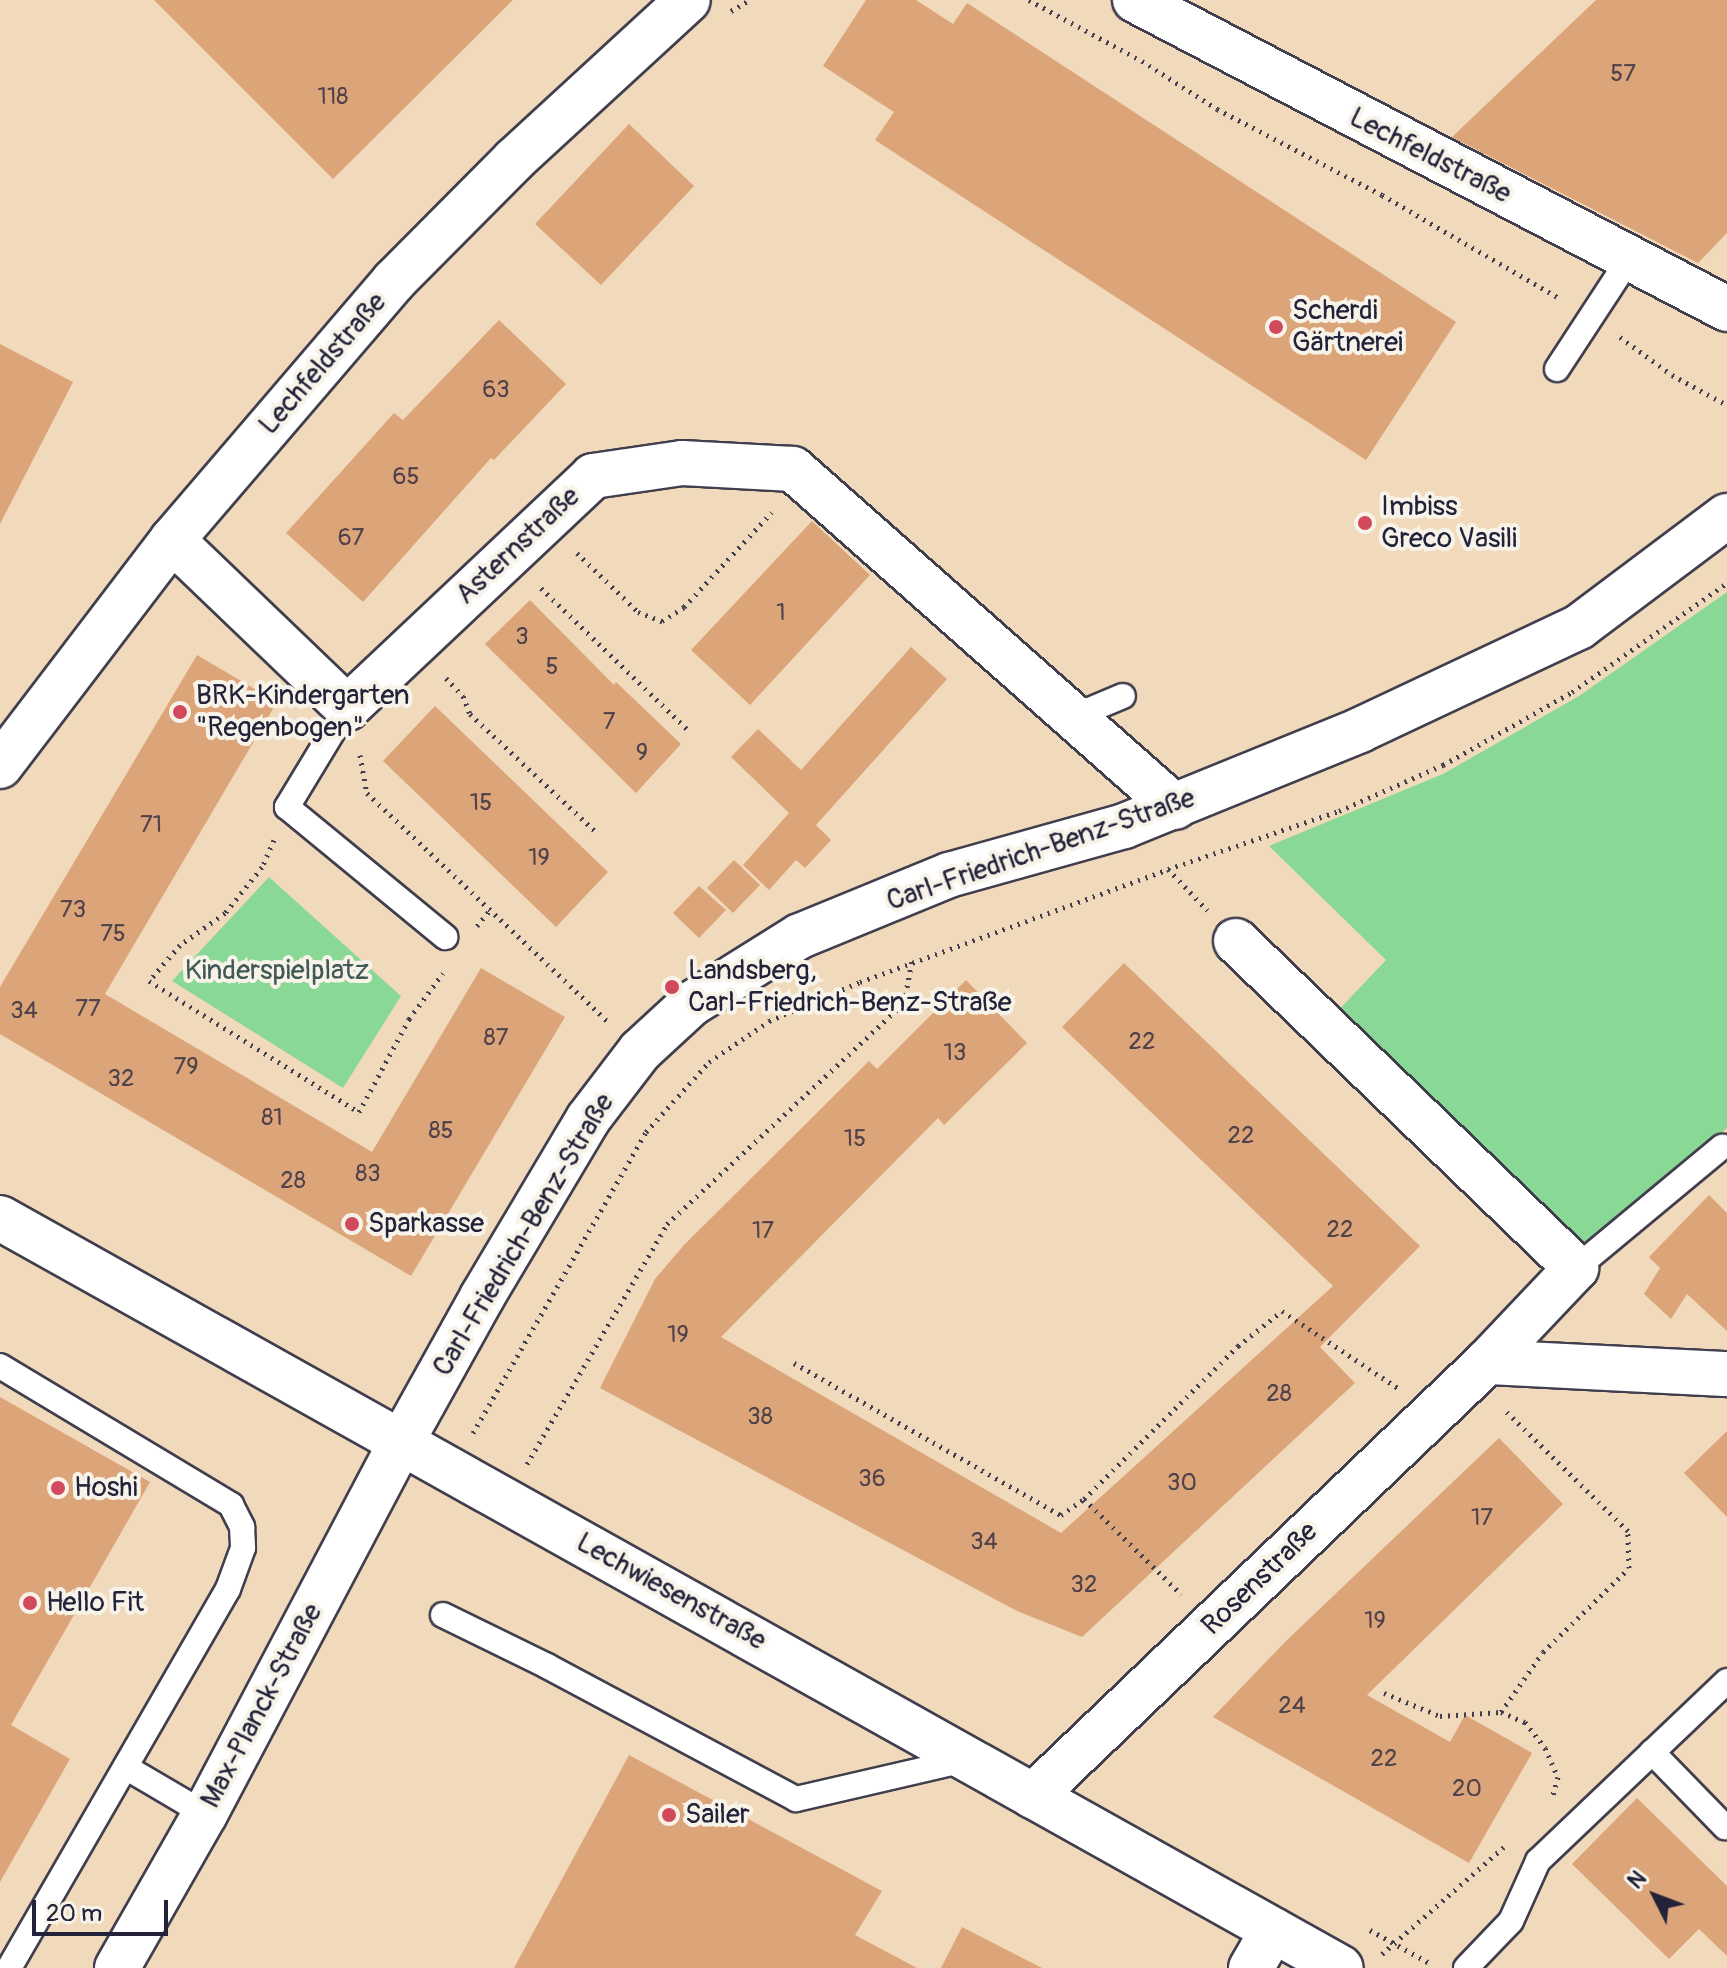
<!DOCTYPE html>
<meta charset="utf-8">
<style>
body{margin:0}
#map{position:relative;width:1727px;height:1968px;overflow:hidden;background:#f1dabb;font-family:Pangolin,sans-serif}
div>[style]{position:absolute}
.green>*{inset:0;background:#8ad896}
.building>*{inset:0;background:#dca479}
.path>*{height:5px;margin-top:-2.5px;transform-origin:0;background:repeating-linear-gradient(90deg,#413e4e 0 2px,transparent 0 8px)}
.roads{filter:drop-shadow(2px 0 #413e4e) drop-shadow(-2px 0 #413e4e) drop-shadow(0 2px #413e4e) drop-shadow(0 -2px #413e4e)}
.lane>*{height:24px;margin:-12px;padding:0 12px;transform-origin:12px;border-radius:12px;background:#fff}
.street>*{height:44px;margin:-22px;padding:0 22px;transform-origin:22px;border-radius:22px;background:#fff}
.secondary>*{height:44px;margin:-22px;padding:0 22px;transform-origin:22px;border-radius:22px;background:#fff}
.dots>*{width:22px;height:22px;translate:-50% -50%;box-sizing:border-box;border:4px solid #f7f3e8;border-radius:50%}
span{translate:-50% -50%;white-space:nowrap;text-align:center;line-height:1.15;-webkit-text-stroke:8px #f7f3e8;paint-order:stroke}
.number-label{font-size:24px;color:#50424a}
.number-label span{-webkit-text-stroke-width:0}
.street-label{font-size:28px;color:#22223b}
.poi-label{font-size:28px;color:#22223b}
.left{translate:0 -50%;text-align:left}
.park-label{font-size:28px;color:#415956}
.north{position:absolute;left:1615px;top:1856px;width:80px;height:80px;-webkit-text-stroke:6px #f7f3e8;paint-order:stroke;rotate:312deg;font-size:22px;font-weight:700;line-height:32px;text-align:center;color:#22223b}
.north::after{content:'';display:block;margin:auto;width:28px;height:36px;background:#22223b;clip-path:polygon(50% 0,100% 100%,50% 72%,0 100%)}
.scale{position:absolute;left:32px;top:1900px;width:136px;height:36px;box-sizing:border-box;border:4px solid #22223b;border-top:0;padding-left:10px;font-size:24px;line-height:28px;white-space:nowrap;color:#22223b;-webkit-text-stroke:6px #f7f3e8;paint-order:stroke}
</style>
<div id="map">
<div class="green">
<i style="clip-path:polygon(1727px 592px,1727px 1128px,1579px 1251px,1332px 1017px,1386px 960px,1269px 846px,1443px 774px,1579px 696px)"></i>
<i style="clip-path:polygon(269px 877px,401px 996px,343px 1088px,172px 981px)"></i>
</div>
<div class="building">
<i style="clip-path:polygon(154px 0,513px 0,333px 179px)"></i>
<i style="clip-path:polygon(866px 0,916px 0,953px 24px,967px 3px,1456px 322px,1366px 460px,875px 140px,894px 112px,823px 66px)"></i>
<i style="clip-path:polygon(1596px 0,1727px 0,1727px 233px,1698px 263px,1452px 137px)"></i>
<i style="clip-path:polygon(629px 124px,694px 186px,601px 285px,535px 224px)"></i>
<i style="clip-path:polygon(499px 320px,566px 384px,494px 460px,491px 458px,363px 602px,286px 533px,394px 413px,403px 420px)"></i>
<i style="clip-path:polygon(0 344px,73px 382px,0 524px)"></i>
<i style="clip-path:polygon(812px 521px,870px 575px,750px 705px,691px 650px)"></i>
<i style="clip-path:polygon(530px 600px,614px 685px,616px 682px,681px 744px,636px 793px,485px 644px)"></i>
<i style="clip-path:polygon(911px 647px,947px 679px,816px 825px,831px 840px,805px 868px,796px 860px,769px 890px,743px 865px,789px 813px,731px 757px,758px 729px,801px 770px)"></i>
<i style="clip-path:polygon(197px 655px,277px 702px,105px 994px,372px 1152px,481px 968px,565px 1017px,411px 1276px,0 1034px,0 987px)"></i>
<i style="clip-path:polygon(435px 706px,608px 872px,556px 927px,383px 761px)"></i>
<i style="clip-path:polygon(734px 860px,760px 885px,733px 913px,707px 888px)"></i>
<i style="clip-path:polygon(699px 886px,726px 910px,699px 938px,673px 913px)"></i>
<i style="clip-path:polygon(1124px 963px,1420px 1246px,1320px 1347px,1355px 1383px,1082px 1637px,1017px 1611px,600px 1388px,655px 1279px,684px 1245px,869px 1061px,877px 1069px,966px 980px,1027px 1043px,944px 1125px,938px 1118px,721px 1337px,1061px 1533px,1333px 1286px,1062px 1027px)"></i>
<i style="clip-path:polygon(1709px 1195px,1727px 1213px,1727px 1331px,1687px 1294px,1671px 1319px,1644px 1294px,1660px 1268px,1649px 1257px)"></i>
<i style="clip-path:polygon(0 1397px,150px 1482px,11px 1725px,70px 1759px,0 1882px)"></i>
<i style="clip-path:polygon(1727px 1431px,1727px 1517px,1684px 1473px)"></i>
<i style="clip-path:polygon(1499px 1438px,1563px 1504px,1367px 1695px,1450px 1742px,1465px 1715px,1532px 1753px,1469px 1863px,1213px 1717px,1285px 1642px)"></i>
<i style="clip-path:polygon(629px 1755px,882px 1891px,855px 1935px,917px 1968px,514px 1968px)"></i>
<i style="clip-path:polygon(1637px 1798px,1727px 1886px,1727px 1956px,1699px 1929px,1669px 1959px,1572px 1864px)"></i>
<i style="clip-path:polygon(962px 1927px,1042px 1968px,941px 1968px)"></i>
</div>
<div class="path">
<i style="left:1029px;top:0;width:128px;rotate:28.4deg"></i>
<i style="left:1142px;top:61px;width:89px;rotate:32.6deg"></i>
<i style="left:1217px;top:109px;width:186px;rotate:27.5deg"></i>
<i style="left:1382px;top:195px;width:207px;rotate:30.2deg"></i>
<i style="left:731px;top:11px;width:21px;rotate:-31deg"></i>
<i style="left:1620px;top:337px;width:64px;rotate:36.2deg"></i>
<i style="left:1672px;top:375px;width:63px;rotate:28.6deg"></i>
<i style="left:577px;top:553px;width:85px;rotate:44deg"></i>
<i style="left:638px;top:612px;width:26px;rotate:21deg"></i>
<i style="left:662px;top:621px;width:26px;rotate:-32deg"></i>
<i style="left:684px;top:607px;width:129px;rotate:-47.2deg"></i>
<i style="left:541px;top:588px;width:203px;rotate:44deg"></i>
<i style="left:446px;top:678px;width:25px;rotate:47deg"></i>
<i style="left:463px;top:696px;width:19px;rotate:69deg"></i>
<i style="left:470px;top:714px;width:171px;rotate:43.1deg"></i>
<i style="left:360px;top:755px;width:39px;rotate:80deg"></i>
<i style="left:367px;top:793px;width:331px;rotate:43.5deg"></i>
<i style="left:274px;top:840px;width:30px;rotate:114deg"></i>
<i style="left:262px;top:867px;width:59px;rotate:128.8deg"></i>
<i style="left:225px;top:913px;width:55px;rotate:144.6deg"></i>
<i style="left:180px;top:945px;width:48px;rotate:130.7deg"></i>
<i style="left:149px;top:981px;width:248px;rotate:32deg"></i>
<i style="left:359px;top:1112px;width:106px;rotate:-61.7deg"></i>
<i style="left:409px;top:1019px;width:57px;rotate:-53.5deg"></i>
<i style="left:1168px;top:869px;width:181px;rotate:-18.7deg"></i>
<i style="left:1339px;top:811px;width:114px;rotate:-23.9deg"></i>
<i style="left:1443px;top:765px;width:148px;rotate:-29.5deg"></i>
<i style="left:1572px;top:692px;width:189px;rotate:-35.1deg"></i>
<i style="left:477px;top:926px;width:19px;rotate:-51deg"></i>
<i style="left:794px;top:1363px;width:307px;rotate:29.7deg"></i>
<i style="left:1061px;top:1515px;width:28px;rotate:-35deg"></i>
<i style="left:1084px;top:1499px;width:217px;rotate:-44.8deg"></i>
<i style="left:1238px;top:1346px;width:56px;rotate:-38.5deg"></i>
<i style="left:1282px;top:1311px;width:139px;rotate:33.6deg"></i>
<i style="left:473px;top:1433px;width:347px;rotate:-60.1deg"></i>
<i style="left:646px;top:1132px;width:94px;rotate:-48deg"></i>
<i style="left:709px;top:1062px;width:73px;rotate:-34.3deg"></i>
<i style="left:769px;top:1021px;width:99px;rotate:-23.2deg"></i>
<i style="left:860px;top:982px;width:328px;rotate:-20.1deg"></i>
<i style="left:1168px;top:869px;width:57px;rotate:46.4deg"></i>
<i style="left:527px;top:1464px;width:278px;rotate:-59.7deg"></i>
<i style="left:667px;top:1224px;width:324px;rotate:-43deg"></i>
<i style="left:904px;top:1003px;width:43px;rotate:-79.2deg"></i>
<i style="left:1084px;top:1499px;width:136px;rotate:44.4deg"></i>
<i style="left:1384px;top:1693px;width:61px;rotate:22.3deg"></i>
<i style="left:1440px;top:1716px;width:61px;rotate:-3.8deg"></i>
<i style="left:1501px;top:1712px;width:26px;rotate:23deg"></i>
<i style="left:1525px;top:1722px;width:33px;rotate:52deg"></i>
<i style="left:1545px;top:1748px;width:32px;rotate:66deg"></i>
<i style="left:1558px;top:1777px;width:22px;rotate:106deg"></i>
<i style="left:1501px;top:1712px;width:73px;rotate:-55deg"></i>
<i style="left:1543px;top:1652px;width:120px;rotate:-44.3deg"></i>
<i style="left:1629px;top:1568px;width:37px;rotate:-92deg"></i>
<i style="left:1628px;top:1531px;width:173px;rotate:-135.5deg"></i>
<i style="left:1370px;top:1930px;width:70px;rotate:29.1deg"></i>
<i style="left:1382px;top:1954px;width:162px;rotate:-41.3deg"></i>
</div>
<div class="roads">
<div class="lane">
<i style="left:1557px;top:369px;width:131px;rotate:-56.8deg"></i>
<i style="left:347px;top:708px;width:116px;rotate:121.2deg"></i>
<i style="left:287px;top:807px;width:205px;rotate:39.4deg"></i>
<i style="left:1073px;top:717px;width:54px;rotate:-22.8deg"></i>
<i style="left:1576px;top:1268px;width:190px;rotate:-39.7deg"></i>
<i style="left:0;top:1366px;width:270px;rotate:31deg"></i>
<i style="left:231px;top:1505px;width:25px;rotate:63deg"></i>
<i style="left:242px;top:1527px;width:21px;rotate:87deg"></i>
<i style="left:243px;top:1548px;width:44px;rotate:110.1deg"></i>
<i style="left:228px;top:1589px;width:438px;rotate:120deg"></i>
<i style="left:443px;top:1615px;width:116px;rotate:26.1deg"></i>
<i style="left:547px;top:1666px;width:282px;rotate:28.1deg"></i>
<i style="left:796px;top:1799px;width:173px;rotate:-13deg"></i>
<i style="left:1652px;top:1752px;width:105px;rotate:45.8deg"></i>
<i style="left:127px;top:1768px;width:91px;rotate:30.5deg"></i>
<i style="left:1466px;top:1968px;width:65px;rotate:-46.2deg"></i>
<i style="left:1511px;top:1921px;width:66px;rotate:-65.8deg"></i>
<i style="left:1538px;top:1861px;width:261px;rotate:-43.6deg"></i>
</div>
<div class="street">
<i style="left:1135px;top:0;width:668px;rotate:27.56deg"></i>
<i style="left:172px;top:540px;width:243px;rotate:43.8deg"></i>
<i style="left:347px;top:708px;width:338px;rotate:-43.3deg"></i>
<i style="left:593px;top:476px;width:90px;rotate:-8.3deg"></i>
<i style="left:682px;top:463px;width:111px;rotate:3.1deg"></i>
<i style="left:793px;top:469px;width:510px;rotate:41.5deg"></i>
<i style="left:0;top:766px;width:284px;rotate:-52.7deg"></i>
<i style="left:172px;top:540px;width:341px;rotate:-49.4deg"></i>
<i style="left:394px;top:281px;width:170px;rotate:-45.2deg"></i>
<i style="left:514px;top:160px;width:236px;rotate:-42.6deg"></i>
<i style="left:1236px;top:941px;width:472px;rotate:43.9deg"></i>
<i style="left:1576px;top:1268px;width:129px;rotate:133.4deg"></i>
<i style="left:1033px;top:1796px;width:628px;rotate:-43.71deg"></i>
<i style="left:1487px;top:1362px;width:240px;rotate:2.9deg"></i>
<i style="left:117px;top:1968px;width:177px;rotate:-60.3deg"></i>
<i style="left:205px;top:1814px;width:422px;rotate:-62.2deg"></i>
<i style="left:402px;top:1441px;width:165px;rotate:-60.9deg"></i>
<i style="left:482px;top:1297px;width:207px;rotate:-59.2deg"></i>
<i style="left:588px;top:1119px;width:86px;rotate:-52.6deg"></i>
<i style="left:640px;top:1051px;width:69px;rotate:-42.7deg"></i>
<i style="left:691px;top:1004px;width:128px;rotate:-32deg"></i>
<i style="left:800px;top:936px;width:161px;rotate:-22.3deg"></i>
<i style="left:949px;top:875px;width:182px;rotate:-15.6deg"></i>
<i style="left:1124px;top:826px;width:255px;rotate:-22.1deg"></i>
<i style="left:1360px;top:730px;width:242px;rotate:-25.2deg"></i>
<i style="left:1579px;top:627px;width:185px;rotate:-36.9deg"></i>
<i style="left:1251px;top:1968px;width:44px;rotate:-59.9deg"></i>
</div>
<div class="secondary">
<i style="left:0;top:1218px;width:1536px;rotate:29.22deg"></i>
</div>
</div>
<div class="dots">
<i style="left:1276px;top:327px;background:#d1495b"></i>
<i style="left:1365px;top:523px;background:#d1495b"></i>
<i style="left:180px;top:712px;background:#d1495b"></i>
<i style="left:672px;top:987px;background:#d1495b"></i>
<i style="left:352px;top:1224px;background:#d1495b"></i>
<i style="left:58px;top:1488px;background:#d1495b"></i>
<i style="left:30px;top:1603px;background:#d1495b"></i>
<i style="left:669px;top:1815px;background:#d1495b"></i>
</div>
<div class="number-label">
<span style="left:1623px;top:74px">57</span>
<span style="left:333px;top:97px">118</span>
<span style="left:496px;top:390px">63</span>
<span style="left:406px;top:477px">65</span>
<span style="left:351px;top:538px">67</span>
<span style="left:781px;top:613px">1</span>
<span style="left:522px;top:637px">3</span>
<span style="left:552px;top:667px">5</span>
<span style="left:609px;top:722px">7</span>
<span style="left:642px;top:753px">9</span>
<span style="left:481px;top:803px">15</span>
<span style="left:151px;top:825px">71</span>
<span style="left:539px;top:858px">19</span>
<span style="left:73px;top:910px">73</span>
<span style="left:113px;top:934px">75</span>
<span style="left:88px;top:1009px">77</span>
<span style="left:24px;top:1011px">34</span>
<span style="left:496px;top:1038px">87</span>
<span style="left:1142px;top:1042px">22</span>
<span style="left:955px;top:1053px">13</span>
<span style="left:186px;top:1067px">79</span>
<span style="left:121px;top:1079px">32</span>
<span style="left:272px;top:1118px">81</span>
<span style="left:441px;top:1131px">85</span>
<span style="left:1241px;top:1136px">22</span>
<span style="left:855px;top:1139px">15</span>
<span style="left:368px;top:1174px">83</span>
<span style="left:293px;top:1181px">28</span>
<span style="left:1340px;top:1230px">22</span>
<span style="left:763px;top:1231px">17</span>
<span style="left:678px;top:1335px">19</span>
<span style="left:1279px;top:1394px">28</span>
<span style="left:760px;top:1417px">38</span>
<span style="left:872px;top:1479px">36</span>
<span style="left:1182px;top:1483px">30</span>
<span style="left:1482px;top:1518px">17</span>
<span style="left:984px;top:1542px">34</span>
<span style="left:1084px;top:1585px">32</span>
<span style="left:1375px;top:1621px">19</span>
<span style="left:1292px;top:1706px">24</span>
<span style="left:1384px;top:1759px">22</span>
<span style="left:1467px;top:1789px">20</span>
</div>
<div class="street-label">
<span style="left:1430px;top:156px;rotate:27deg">Lechfeldstraße</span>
<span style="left:323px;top:364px;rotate:-49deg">Lechfeldstraße</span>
<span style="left:518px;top:546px;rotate:-43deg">Asternstraße</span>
<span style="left:1041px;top:850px;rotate:-19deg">Carl-Friedrich-Benz-Straße</span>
<span style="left:524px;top:1235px;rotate:-59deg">Carl-Friedrich-Benz-Straße</span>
<span style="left:1260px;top:1579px;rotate:-44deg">Rosenstraße</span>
<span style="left:671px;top:1592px;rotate:29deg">Lechwiesenstraße</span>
<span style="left:262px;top:1706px;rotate:-62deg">Max-Planck-Straße</span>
</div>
<div class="poi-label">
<span class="left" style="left:1292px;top:327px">Scherdi<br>Gärtnerei</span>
<span class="left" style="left:1381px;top:523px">Imbiss<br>Greco Vasili</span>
<span class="left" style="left:196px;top:712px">BRK-Kindergarten<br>"Regenbogen"</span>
<span class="left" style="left:688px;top:987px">Landsberg,<br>Carl-Friedrich-Benz-Straße</span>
<span class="left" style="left:368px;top:1224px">Sparkasse</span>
<span class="left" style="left:74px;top:1488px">Hoshi</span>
<span class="left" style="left:46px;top:1603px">Hello Fit</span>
<span class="left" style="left:685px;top:1815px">Sailer</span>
</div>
<div class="park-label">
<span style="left:277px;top:971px">Kinderspielplatz</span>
</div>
<div class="north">N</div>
<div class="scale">20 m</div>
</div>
